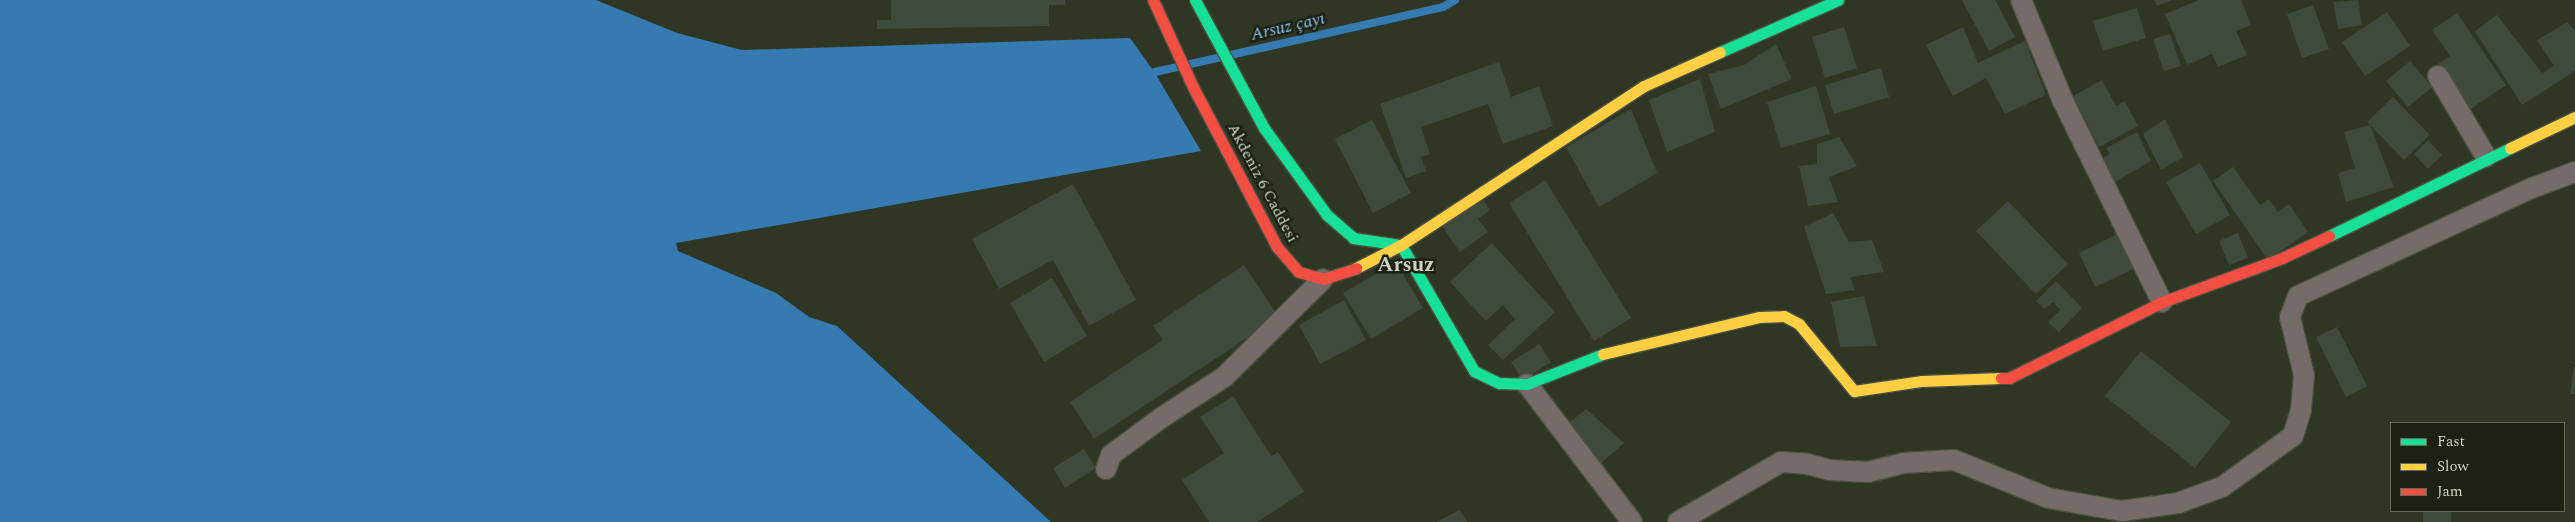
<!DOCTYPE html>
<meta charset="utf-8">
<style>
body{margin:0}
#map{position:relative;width:2575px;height:522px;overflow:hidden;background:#2f3623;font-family:Spectral,serif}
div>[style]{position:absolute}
.water>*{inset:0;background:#357ab1}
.stream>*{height:8px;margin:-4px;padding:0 4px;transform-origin:4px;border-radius:4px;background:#357ab1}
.building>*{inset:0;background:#404a3c}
.roads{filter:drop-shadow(1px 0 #4a5141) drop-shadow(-1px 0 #4a5141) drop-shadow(0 1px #4a5141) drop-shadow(0 -1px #4a5141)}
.street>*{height:20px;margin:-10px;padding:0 10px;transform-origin:10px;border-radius:10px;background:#756c69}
.fast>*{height:11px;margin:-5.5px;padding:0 5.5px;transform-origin:5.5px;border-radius:5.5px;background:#16e098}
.slow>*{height:11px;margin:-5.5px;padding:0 5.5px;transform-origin:5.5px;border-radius:5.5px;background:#ffcf43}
.jam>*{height:11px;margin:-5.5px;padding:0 5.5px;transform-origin:5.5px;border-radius:5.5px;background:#f24e42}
span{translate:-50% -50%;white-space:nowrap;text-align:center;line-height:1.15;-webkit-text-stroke:5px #1c2213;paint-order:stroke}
.street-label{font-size:16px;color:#ccd5c1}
.water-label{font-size:18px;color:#8ec4f6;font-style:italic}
.district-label{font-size:21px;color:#ccd5c1;font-weight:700}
.legend{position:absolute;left:2390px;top:422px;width:175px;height:90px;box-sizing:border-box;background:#1c2213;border:1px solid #626a59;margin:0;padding:6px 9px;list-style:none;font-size:15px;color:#ccd5c1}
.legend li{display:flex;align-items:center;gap:10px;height:25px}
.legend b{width:25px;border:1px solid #626a59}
</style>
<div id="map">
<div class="water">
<i style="clip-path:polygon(0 0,596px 0,677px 33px,742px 50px,1130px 38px,1155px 73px,1201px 151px,676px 243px,678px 251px,776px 293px,809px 317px,837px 326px,1051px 522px,0 522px)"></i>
</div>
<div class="stream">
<i style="left:1155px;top:72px;width:295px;rotate:-12.7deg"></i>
<i style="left:1443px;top:7px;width:14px;rotate:-30deg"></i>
</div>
<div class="building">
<i style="clip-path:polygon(891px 0,1065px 0,1065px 5px,1049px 5px,1049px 26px,877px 29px,877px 20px,891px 20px)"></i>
<i style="clip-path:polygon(1962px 0,1995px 0,2015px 37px,1989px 51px)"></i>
<i style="clip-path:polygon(2154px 0,2172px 0,2157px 6px)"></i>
<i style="clip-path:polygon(2199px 0,2241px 0,2251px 25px,2236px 31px,2247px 55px,2218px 67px,2212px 54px,2187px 65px,2165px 14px)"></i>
<i style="clip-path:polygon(2358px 0,2362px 25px,2338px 29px,2333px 2px)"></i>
<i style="clip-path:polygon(2313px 5px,2329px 49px,2302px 58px,2287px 14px)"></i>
<i style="clip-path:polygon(2137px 8px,2146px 38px,2103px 51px,2093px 21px)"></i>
<i style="clip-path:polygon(2387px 12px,2410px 46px,2365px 76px,2342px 42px)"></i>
<i style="clip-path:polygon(2457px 13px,2506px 85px,2466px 112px,2435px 66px,2450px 56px,2432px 30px)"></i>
<i style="clip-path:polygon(2497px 15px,2542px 73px,2554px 66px,2537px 40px,2567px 22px,2575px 31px,2575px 71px,2522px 105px,2475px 31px)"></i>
<i style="clip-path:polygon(1844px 27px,1857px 68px,1825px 78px,1812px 37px)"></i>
<i style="clip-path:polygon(1963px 27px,1978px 63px,2025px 41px,2046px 95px,2005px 114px,1986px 78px,1953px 96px,1926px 45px)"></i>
<i style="clip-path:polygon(2170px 34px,2181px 66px,2164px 71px,2153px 39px)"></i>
<i style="clip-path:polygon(1776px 44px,1792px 79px,1721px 109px,1708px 74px,1744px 65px)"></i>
<i style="clip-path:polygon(2410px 61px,2432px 87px,2408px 107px,2386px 81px)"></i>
<i style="clip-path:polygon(1499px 62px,1511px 97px,1539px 86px,1553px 126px,1503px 144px,1488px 104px,1421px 127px,1430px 154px,1421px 157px,1426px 171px,1406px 178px,1380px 104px)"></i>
<i style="clip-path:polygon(1881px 68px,1889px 97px,1834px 114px,1825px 85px)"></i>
<i style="clip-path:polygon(1700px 79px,1715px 132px,1667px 152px,1649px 100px)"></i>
<i style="clip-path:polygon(2102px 80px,2116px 106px,2125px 101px,2138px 126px,2099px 147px,2073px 96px)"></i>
<i style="clip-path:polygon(1816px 86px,1830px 134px,1781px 148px,1767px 102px)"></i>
<i style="clip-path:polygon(2393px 97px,2430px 135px,2404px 160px,2367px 122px)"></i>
<i style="clip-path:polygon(1631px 109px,1657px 173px,1599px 207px,1566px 147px)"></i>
<i style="clip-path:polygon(2165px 119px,2183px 157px,2161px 170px,2143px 134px)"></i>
<i style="clip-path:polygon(1372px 120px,1411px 193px,1373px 213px,1335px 139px)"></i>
<i style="clip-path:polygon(2370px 125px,2394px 187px,2346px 202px,2338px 173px,2355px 168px,2344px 132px)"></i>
<i style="clip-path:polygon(2137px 132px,2151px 161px,2110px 185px,2097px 161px,2110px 154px,2106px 148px)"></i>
<i style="clip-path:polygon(1839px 137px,1857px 166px,1829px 177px,1838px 202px,1808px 206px,1799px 166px,1817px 164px,1817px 144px)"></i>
<i style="clip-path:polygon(2428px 140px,2442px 155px,2428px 169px,2414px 154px)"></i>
<i style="clip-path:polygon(2200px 163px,2230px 215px,2196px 234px,2166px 182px)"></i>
<i style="clip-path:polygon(2233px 167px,2260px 205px,2269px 199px,2278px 212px,2289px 204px,2308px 232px,2268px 260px,2213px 181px)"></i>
<i style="clip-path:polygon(1545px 180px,1631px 318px,1594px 341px,1509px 203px)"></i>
<i style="clip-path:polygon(1073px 184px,1136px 300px,1089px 326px,1053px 260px,999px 289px,972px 239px)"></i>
<i style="clip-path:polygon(1481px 197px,1490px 210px,1478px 219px,1488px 232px,1460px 252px,1441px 225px)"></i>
<i style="clip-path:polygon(2008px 201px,2068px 264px,2036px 294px,1976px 231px)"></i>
<i style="clip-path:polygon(1833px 213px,1849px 242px,1872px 240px,1884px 272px,1850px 277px,1855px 290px,1826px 294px,1804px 227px)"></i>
<i style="clip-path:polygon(2122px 232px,2138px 267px,2095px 287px,2079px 253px)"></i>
<i style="clip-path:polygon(2238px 233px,2248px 258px,2229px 265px,2219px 241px)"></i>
<i style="clip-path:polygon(1492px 243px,1555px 312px,1503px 360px,1488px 345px,1515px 319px,1503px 305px,1486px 321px,1450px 282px)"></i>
<i style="clip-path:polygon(1396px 262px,1423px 308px,1371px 339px,1343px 293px)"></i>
<i style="clip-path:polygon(1244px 265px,1279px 317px,1094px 439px,1070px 402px,1163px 340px,1153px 326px)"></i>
<i style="clip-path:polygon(1052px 278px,1087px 336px,1044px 362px,1010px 303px)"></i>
<i style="clip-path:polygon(2056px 281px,2082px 308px,2059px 332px,2048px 322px,2060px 310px,2053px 302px,2044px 309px,2036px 301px)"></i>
<i style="clip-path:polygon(1864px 296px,1877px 346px,1840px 347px,1831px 302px)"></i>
<i style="clip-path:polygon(1344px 300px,1366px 340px,1320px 364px,1299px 325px)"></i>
<i style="clip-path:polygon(2337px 327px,2367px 386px,2346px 397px,2316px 337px)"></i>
<i style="clip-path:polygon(1539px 344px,1551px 362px,1523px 380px,1511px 362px)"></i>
<i style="clip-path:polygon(2141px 351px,2231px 422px,2195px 468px,2105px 396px)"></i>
<i style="clip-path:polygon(2574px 367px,2575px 367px,2575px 394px,2570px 394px)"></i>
<i style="clip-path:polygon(1233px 396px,1271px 456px,1278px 452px,1304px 492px,1257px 522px,1209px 522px,1182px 480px,1224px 453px,1200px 417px)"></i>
<i style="clip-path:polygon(1586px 409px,1624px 443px,1600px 464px,1564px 427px)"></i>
<i style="clip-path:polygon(1084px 449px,1096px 468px,1065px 488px,1053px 468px)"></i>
<i style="clip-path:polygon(1460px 510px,1467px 522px,1436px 522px)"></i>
<i style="clip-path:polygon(2423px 511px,2451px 511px,2451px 522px,2423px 522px)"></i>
</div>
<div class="roads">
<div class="street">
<i style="left:2021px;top:0;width:109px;rotate:67.4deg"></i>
<i style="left:2063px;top:101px;width:224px;rotate:63.8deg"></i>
<i style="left:2438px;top:76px;width:94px;rotate:59.3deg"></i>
<i style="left:1527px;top:384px;width:173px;rotate:52.7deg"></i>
<i style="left:1106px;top:469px;width:15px;rotate:-70deg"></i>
<i style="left:1111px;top:455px;width:62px;rotate:-36.5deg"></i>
<i style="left:1161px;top:418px;width:75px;rotate:-33.1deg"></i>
<i style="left:1224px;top:377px;width:139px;rotate:-44.7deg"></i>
<i style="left:1678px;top:522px;width:119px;rotate:-30.2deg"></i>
<i style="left:1781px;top:462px;width:26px;rotate:4deg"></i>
<i style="left:1807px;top:464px;width:23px;rotate:15deg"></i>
<i style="left:1829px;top:470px;width:39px;rotate:3deg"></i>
<i style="left:1868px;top:472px;width:36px;rotate:-14deg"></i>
<i style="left:1903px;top:463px;width:51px;rotate:-3.4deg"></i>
<i style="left:1954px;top:460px;width:101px;rotate:22deg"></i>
<i style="left:2048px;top:498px;width:75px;rotate:10deg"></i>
<i style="left:2122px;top:511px;width:57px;rotate:-8.1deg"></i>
<i style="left:2178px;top:503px;width:47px;rotate:-20deg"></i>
<i style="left:2222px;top:487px;width:87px;rotate:-35.7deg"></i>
<i style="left:2293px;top:436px;width:28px;rotate:-73deg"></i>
<i style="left:2301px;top:409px;width:34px;rotate:-85deg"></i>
<i style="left:2304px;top:375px;width:60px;rotate:-103.6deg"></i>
<i style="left:2290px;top:317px;width:22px;rotate:-69deg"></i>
<i style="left:2298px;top:296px;width:258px;rotate:-24.8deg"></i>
<i style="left:2532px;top:188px;width:46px;rotate:-20.4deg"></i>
</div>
<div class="fast">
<i style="left:1195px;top:0;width:145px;rotate:61.7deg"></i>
<i style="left:1264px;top:128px;width:107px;rotate:54.1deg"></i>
<i style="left:1327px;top:215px;width:35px;rotate:41deg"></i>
<i style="left:1353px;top:238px;width:49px;rotate:8.3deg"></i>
<i style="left:1720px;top:52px;width:129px;rotate:-23.8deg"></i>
<i style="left:2329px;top:236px;width:201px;rotate:-25.9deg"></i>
<i style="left:1401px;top:245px;width:146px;rotate:59.9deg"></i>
<i style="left:1474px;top:371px;width:28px;rotate:26deg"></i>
<i style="left:1499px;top:383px;width:28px;rotate:2deg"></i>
<i style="left:1527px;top:384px;width:82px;rotate:-21.5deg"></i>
</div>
<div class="slow">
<i style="left:2510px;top:148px;width:72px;rotate:-25.5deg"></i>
<i style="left:1356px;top:268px;width:51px;rotate:-27.1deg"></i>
<i style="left:1401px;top:245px;width:290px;rotate:-33.2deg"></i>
<i style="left:1644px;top:86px;width:83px;rotate:-24.1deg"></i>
<i style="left:1603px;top:354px;width:160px;rotate:-13.3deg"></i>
<i style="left:1759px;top:317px;width:25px;rotate:-2deg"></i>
<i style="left:1784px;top:316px;width:17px;rotate:28deg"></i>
<i style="left:1799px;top:324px;width:87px;rotate:50.6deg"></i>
<i style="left:1854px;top:391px;width:69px;rotate:-8.4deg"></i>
<i style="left:1922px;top:381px;width:79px;rotate:-2.2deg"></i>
</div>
<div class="jam">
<i style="left:1153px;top:0;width:96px;rotate:65.3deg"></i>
<i style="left:1193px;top:87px;width:181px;rotate:62.3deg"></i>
<i style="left:1277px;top:247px;width:33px;rotate:49deg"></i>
<i style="left:1299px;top:272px;width:25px;rotate:16deg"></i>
<i style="left:1323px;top:279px;width:35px;rotate:-18deg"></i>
<i style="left:2001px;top:378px;width:8px"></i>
<i style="left:2009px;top:378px;width:171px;rotate:-26.4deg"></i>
<i style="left:2162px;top:302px;width:128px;rotate:-20.1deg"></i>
<i style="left:2282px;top:258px;width:52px;rotate:-25.1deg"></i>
</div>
</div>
<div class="street-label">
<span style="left:1263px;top:183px;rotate:62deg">Akdeniz 6 Caddesi</span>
</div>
<div class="water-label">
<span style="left:1288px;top:27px;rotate:-13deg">Arsuz çayı</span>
</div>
<div class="district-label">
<span style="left:1406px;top:265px">Arsuz</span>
</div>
<ul class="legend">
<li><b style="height:6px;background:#16e098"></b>Fast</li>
<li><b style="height:6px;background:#ffcf43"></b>Slow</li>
<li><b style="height:6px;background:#f24e42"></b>Jam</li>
</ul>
</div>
